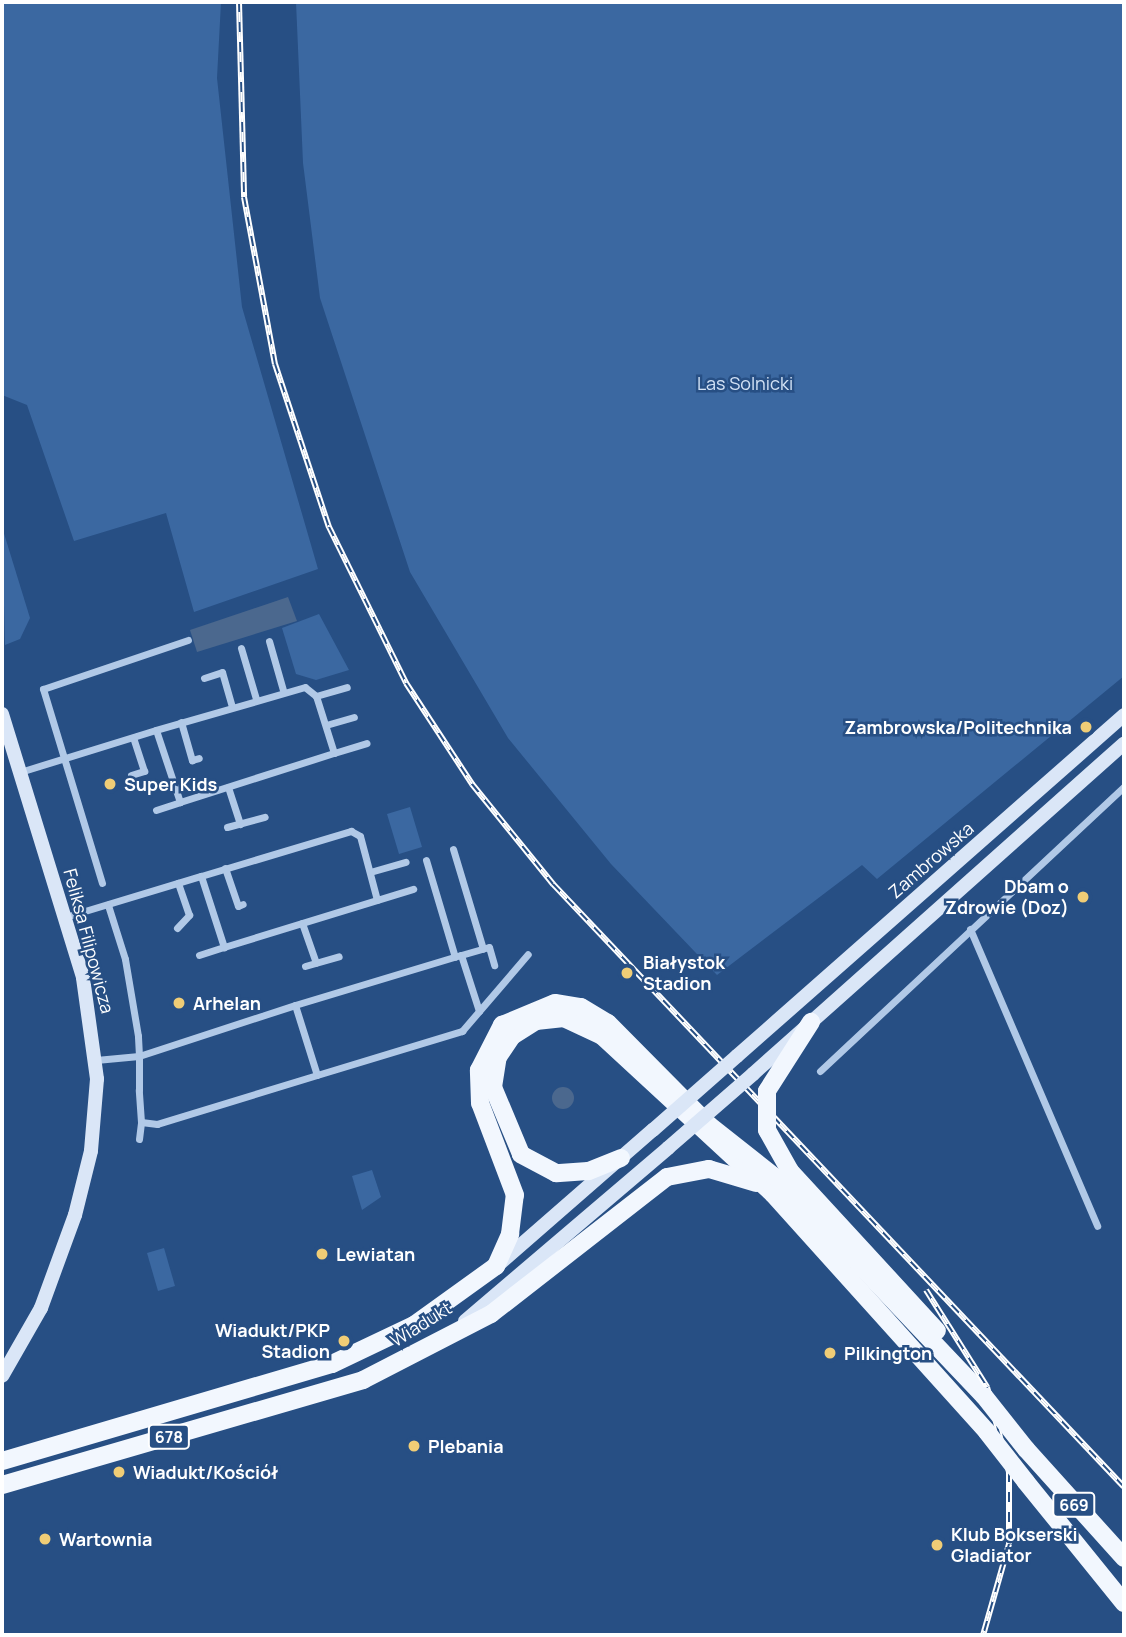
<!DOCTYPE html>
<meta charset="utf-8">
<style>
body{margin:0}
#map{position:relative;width:1126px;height:1637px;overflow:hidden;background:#274f84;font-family:Manrope,sans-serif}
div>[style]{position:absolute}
.green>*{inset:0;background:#3b68a1}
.water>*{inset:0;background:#4b688e}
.round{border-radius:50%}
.street>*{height:7px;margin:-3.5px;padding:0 3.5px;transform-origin:3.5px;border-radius:3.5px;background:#b1c9e7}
.secondary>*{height:14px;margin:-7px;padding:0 7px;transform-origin:7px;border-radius:7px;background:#dae6f7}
.primary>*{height:18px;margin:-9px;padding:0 9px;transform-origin:9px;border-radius:9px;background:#f2f7fe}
.rail>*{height:6px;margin-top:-3px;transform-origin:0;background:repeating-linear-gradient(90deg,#274f84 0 10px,#fff 0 20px);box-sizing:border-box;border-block:2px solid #fff}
.secondary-bridge>*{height:14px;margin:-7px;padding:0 7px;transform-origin:7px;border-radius:7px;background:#dae6f7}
.primary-bridge>*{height:18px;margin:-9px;padding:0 9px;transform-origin:9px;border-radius:9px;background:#f2f7fe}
.dots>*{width:19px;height:19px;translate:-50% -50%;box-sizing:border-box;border:4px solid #274f84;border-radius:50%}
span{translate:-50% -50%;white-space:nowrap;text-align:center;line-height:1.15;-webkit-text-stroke:5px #274f84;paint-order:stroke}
.shield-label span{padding:2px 5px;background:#274f84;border:2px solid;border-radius:5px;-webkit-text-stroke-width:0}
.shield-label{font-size:16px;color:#fff;font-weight:700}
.park-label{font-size:18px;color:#d4e3f6}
.poi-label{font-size:18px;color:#fff;font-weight:700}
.right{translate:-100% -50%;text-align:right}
.left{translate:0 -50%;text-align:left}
.street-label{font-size:18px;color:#fff}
.frame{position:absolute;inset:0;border:4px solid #fff;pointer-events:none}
</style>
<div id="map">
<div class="green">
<i style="clip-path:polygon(2px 2px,221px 2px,217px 78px,242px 307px,318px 569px,194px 612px,166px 513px,74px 541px,27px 405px,2px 395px)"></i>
<i style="clip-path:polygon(296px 2px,1124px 2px,1124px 676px,877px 879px,862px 865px,717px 975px,611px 864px,508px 738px,410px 572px,320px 298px,303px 163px)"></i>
<i style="clip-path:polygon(2px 527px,30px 618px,20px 639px,5px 645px)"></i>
<i style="clip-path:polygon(319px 614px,349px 670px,316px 680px,296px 674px,282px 628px)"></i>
<i style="clip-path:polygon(410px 807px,422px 847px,399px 854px,387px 814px)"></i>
<i style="clip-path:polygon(372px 1170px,381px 1197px,362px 1210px,352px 1176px)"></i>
<i style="clip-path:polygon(164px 1248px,175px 1286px,158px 1291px,147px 1253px)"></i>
</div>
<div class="water">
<i style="clip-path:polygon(288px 597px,297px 621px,197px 652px,190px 630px)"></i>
<i class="round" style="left:552px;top:1087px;width:22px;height:22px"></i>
</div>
<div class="street">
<i style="left:269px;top:641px;width:51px;rotate:74.1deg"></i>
<i style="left:241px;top:648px;width:53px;rotate:73.6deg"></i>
<i style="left:204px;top:678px;width:19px;rotate:-18deg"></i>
<i style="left:222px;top:672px;width:35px;rotate:74deg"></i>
<i style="left:316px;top:696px;width:32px;rotate:-16deg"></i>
<i style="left:181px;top:722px;width:40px;rotate:74deg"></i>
<i style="left:192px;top:760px;width:7px;rotate:-16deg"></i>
<i style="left:326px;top:725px;width:29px;rotate:-16deg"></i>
<i style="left:334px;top:753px;width:34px;rotate:-17deg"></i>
<i style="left:20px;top:772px;width:142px;rotate:-17.2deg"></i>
<i style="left:156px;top:730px;width:76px;rotate:71.6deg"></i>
<i style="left:180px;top:802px;width:162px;rotate:-17.7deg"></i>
<i style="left:334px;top:753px;width:60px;rotate:-107.5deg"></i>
<i style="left:316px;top:696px;width:14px;rotate:-141deg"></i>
<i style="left:305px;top:687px;width:155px;rotate:163.9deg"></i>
<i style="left:131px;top:775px;width:14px;rotate:-17deg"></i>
<i style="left:144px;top:771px;width:35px;rotate:-108deg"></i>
<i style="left:228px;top:787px;width:39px;rotate:72deg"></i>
<i style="left:156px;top:810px;width:25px;rotate:-18deg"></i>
<i style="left:227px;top:827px;width:39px;rotate:-15deg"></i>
<i style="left:453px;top:849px;width:104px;rotate:73.3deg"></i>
<i style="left:426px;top:860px;width:101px;rotate:73.4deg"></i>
<i style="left:225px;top:868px;width:40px;rotate:71.1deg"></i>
<i style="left:238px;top:906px;width:5px;rotate:-22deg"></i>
<i style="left:370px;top:872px;width:37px;rotate:-16deg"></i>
<i style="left:201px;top:876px;width:157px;rotate:-16.7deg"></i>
<i style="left:351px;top:831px;width:10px;rotate:29deg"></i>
<i style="left:360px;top:836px;width:66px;rotate:75.1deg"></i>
<i style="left:102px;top:883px;width:203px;rotate:-106.9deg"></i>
<i style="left:43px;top:689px;width:153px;rotate:-18.7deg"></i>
<i style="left:65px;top:917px;width:142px;rotate:-16.8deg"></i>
<i style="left:201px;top:876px;width:75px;rotate:72.1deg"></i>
<i style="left:224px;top:947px;width:198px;rotate:-17.1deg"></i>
<i style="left:302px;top:923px;width:42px;rotate:70.7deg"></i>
<i style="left:177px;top:928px;width:18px;rotate:-47deg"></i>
<i style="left:189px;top:915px;width:34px;rotate:-109deg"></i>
<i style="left:970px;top:929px;width:323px;rotate:66.8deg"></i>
<i style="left:199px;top:955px;width:26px;rotate:-18deg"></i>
<i style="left:461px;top:955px;width:29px;rotate:-16deg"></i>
<i style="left:489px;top:947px;width:19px;rotate:74deg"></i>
<i style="left:305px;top:966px;width:35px;rotate:-16deg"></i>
<i style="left:295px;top:1005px;width:173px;rotate:-16.8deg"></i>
<i style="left:461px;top:955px;width:59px;rotate:72.2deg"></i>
<i style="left:96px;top:1060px;width:43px;rotate:-5.3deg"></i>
<i style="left:139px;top:1056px;width:164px;rotate:-18.1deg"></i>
<i style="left:295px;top:1005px;width:73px;rotate:72.6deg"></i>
<i style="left:317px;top:1075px;width:167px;rotate:163deg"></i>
<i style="left:157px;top:1124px;width:16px;rotate:-173deg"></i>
<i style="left:141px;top:1122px;width:32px;rotate:-94deg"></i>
<i style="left:139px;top:1090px;width:34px;rotate:-90deg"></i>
<i style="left:139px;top:1056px;width:20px;rotate:-93deg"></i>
<i style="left:138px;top:1036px;width:78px;rotate:-99.6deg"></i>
<i style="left:125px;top:959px;width:57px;rotate:-107.5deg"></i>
<i style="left:820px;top:1071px;width:416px;rotate:-43.1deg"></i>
<i style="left:317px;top:1075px;width:152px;rotate:-16.9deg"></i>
<i style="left:462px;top:1031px;width:101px;rotate:-49.4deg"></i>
<i style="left:139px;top:1139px;width:17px;rotate:-83deg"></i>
</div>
<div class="secondary">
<i style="left:2px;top:714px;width:276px;rotate:72.9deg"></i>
<i style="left:83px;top:978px;width:102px;rotate:82.1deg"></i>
<i style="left:97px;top:1079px;width:72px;rotate:94.8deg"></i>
<i style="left:91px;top:1151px;width:66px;rotate:104deg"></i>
<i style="left:75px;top:1215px;width:99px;rotate:110.1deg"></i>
<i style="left:41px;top:1308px;width:78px;rotate:119.8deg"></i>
<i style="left:737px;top:1056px;width:516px;rotate:-41.38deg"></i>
<i style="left:753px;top:1074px;width:497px;rotate:-41.7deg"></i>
<i style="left:498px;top:1265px;width:206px;rotate:-41.1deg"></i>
<i style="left:465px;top:1321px;width:267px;rotate:-40.4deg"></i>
</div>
<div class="primary">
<i style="left:767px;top:1091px;width:82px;rotate:-57.5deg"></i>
<i style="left:767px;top:1130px;width:47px;rotate:60.7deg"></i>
<i style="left:790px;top:1171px;width:217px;rotate:47.4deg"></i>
<i style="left:621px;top:1158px;width:35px;rotate:158deg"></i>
<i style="left:588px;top:1171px;width:32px;rotate:176deg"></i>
<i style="left:556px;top:1173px;width:40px;rotate:-152deg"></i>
<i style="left:521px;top:1154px;width:73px;rotate:-112.7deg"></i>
<i style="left:493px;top:1087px;width:30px;rotate:-81deg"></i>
<i style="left:498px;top:1057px;width:25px;rotate:-56deg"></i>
<i style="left:512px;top:1036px;width:28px;rotate:-32deg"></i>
<i style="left:536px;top:1021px;width:28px;rotate:-6deg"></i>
<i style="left:564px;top:1018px;width:42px;rotate:25.3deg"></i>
<i style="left:602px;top:1036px;width:233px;rotate:42.7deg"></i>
<i style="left:773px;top:1194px;width:320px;rotate:48deg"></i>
<i style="left:1026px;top:1449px;width:147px;rotate:48deg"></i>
<i style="left:2px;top:1461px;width:344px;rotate:-16.4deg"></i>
<i style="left:332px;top:1364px;width:91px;rotate:-25.4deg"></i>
<i style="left:414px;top:1325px;width:101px;rotate:-35.7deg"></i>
<i style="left:496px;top:1266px;width:35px;rotate:-66deg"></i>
<i style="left:510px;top:1234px;width:39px;rotate:-83deg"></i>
<i style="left:515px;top:1195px;width:98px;rotate:-110.8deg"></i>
<i style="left:480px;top:1103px;width:33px;rotate:-92deg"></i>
<i style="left:479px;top:1070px;width:51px;rotate:-62.9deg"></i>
<i style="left:502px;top:1025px;width:57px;rotate:-22.5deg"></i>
<i style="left:555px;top:1003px;width:26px;rotate:9deg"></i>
<i style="left:581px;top:1007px;width:31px;rotate:31deg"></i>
<i style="left:608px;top:1023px;width:144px;rotate:45.3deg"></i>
<i style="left:709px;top:1125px;width:90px;rotate:38.3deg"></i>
<i style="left:780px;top:1181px;width:296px;rotate:46.5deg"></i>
<i style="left:1026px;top:1482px;width:156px;rotate:51deg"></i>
<i style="left:2px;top:1485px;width:376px;rotate:-16.2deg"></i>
<i style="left:363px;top:1380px;width:144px;rotate:-27.3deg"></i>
<i style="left:491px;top:1314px;width:223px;rotate:-37.9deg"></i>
<i style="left:667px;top:1177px;width:43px;rotate:-10.8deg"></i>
<i style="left:709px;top:1169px;width:49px;rotate:16.6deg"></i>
</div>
<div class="rail">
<i style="left:239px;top:2px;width:195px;rotate:88.5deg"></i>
<i style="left:244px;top:197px;width:170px;rotate:79.5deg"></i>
<i style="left:275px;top:364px;width:172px;rotate:71.7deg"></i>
<i style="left:329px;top:527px;width:174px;rotate:63.7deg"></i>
<i style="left:406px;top:683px;width:121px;rotate:56.8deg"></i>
<i style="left:472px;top:784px;width:129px;rotate:51deg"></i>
<i style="left:553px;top:884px;width:830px;rotate:46.56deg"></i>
<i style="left:926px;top:1290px;width:115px;rotate:57.8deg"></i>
<i style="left:987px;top:1387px;width:88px;rotate:75.5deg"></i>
<i style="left:1009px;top:1472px;width:72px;rotate:90deg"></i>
<i style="left:1009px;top:1544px;width:95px;rotate:105.9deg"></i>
</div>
<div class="secondary-bridge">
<i style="left:653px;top:1130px;width:112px;rotate:-41.4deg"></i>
<i style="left:668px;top:1148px;width:113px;rotate:-41deg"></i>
</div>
<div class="primary-bridge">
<i style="left:767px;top:1091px;width:39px;rotate:90deg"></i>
<i style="left:984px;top:1396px;width:68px;rotate:51.6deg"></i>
<i style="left:987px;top:1432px;width:63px;rotate:52deg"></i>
</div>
<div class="dots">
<i style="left:1086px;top:727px;background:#f0cd76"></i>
<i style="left:110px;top:784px;background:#f0cd76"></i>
<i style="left:1083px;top:897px;background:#f0cd76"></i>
<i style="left:627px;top:973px;background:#f0cd76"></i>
<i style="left:179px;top:1003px;background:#f0cd76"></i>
<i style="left:322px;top:1254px;background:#f0cd76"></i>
<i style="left:344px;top:1341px;background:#f0cd76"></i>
<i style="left:830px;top:1353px;background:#f0cd76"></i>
<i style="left:414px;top:1446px;background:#f0cd76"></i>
<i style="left:119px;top:1472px;background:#f0cd76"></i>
<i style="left:45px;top:1539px;background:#f0cd76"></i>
<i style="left:937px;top:1545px;background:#f0cd76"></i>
</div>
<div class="shield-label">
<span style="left:169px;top:1437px">678</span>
<span style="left:1074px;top:1505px">669</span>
</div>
<div class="park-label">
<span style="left:745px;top:383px">Las Solnicki</span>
</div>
<div class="poi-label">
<span class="right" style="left:1072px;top:727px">Zambrowska/Politechnika</span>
<span class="left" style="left:124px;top:784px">Super Kids</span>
<span class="right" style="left:1069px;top:897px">Dbam o<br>Zdrowie (Doz)</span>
<span class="left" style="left:643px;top:973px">Białystok<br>Stadion</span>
<span class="left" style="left:193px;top:1003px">Arhelan</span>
<span class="left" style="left:336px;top:1254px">Lewiatan</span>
<span class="right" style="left:330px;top:1341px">Wiadukt/PKP<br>Stadion</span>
<span class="left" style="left:844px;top:1353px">Pilkington</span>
<span class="left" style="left:428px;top:1446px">Plebania</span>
<span class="left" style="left:133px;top:1472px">Wiadukt/Kościół</span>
<span class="left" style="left:951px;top:1545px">Klub Bokserski<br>Gladiator</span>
<span class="left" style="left:59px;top:1539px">Wartownia</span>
</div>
<div class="street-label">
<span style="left:931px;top:860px;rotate:-41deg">Zambrowska</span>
<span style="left:89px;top:941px;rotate:75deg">Feliksa Filipowicza</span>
<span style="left:421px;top:1324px;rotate:-32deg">Wiadukt</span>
</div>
<div class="frame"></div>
</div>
